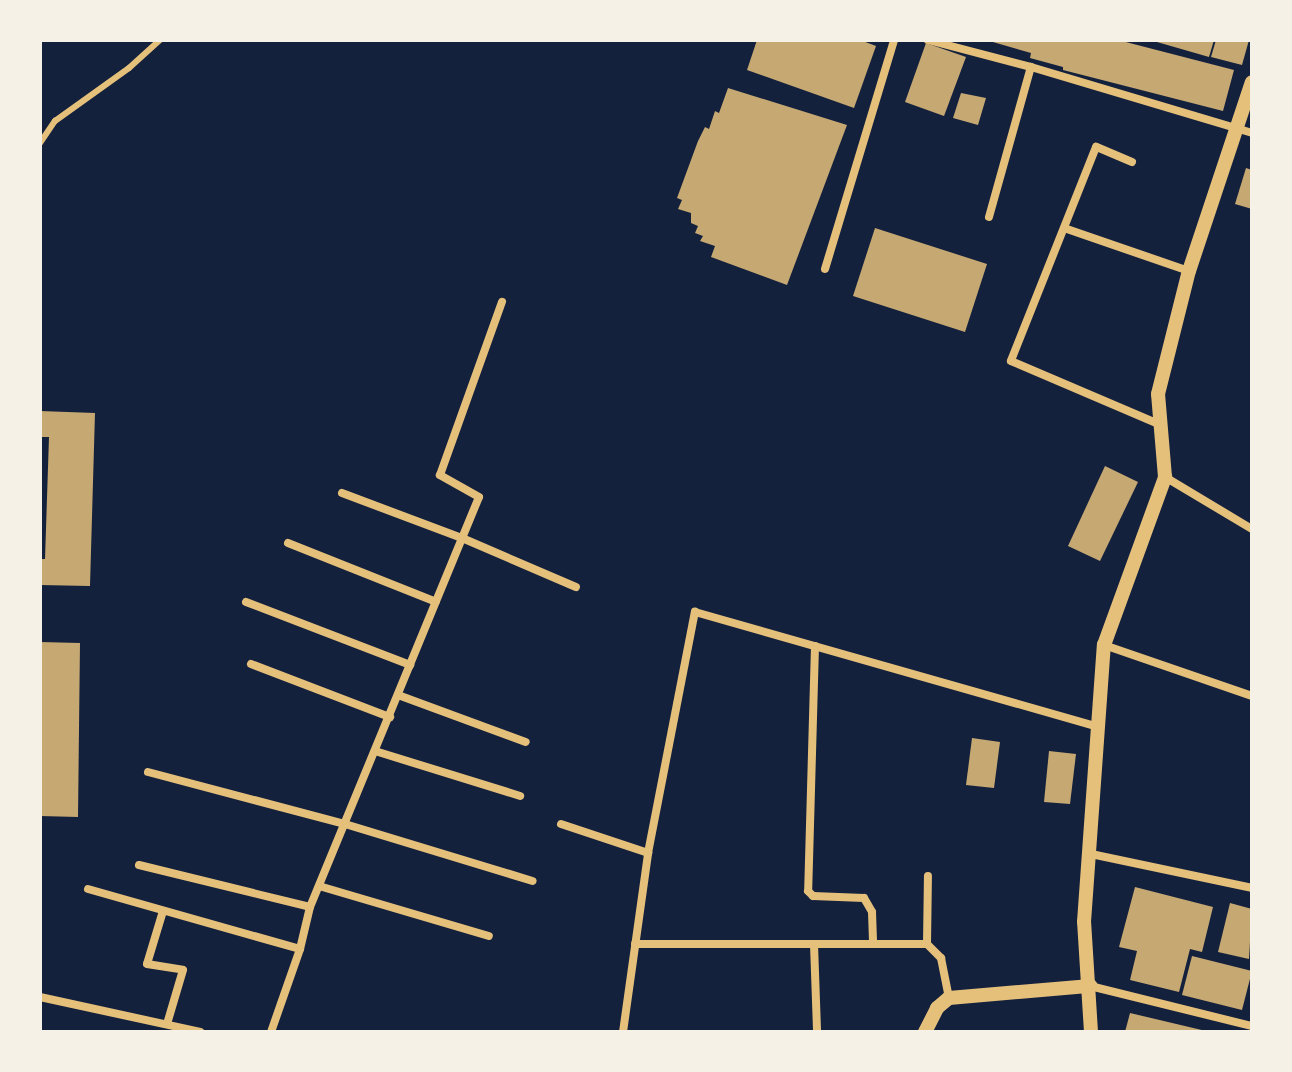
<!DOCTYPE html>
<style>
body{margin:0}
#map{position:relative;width:1292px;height:1072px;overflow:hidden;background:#14213d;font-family:"PT Sans",sans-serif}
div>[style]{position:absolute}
.building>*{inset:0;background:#c6a872}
.service>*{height:6px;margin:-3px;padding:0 3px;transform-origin:3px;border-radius:3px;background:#e5c07b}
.minor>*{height:8px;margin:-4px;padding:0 4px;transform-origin:4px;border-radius:4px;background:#e5c07b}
.tertiary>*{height:14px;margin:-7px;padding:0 7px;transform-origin:7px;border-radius:7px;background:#e5c07b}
span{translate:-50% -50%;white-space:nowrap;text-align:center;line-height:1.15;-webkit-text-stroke:6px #f6f1e7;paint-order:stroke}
.frame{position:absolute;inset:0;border:42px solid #f6f1e7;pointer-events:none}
</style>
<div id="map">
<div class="building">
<i style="clip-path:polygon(757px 40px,860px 40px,876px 46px,854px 108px,747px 70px)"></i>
<i style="clip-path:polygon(986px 40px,1118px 40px,1234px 70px,1223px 111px,1063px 70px,1063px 67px,1030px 58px,1031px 53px)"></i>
<i style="clip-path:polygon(1150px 40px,1214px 40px,1209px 57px)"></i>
<i style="clip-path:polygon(1216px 40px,1249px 40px,1242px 65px,1211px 57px)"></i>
<i style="clip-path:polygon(926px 43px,966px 57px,944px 116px,905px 102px)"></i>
<i style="clip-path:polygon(728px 88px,847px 125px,787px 285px,711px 257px,715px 246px,700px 241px,703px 236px,695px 233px,698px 226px,691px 223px,691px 213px,678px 209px,682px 200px,677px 198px,698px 141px,705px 127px,709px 129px,715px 111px,719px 113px)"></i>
<i style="clip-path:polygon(961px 93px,986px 98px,978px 125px,953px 118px)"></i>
<i style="clip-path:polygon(1246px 168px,1252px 170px,1252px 209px,1235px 204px)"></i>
<i style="clip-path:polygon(875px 228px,987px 264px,965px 332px,853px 296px)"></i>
<i style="clip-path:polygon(40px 411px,95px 413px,90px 586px,40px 585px,40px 559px,45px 559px,49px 437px,40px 437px)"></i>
<i style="clip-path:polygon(1105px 466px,1138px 482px,1100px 561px,1068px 546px)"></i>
<i style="clip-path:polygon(40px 642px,80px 643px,78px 817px,40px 816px)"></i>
<i style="clip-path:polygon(972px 738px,1000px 742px,994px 788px,966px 785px)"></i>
<i style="clip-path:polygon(1049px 751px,1076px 754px,1070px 804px,1044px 802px)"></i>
<i style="clip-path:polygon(1135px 887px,1213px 907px,1202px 952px,1190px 949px,1179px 992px,1130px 980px,1137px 951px,1119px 947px)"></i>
<i style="clip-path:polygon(1230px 903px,1252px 909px,1249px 959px,1218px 952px)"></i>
<i style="clip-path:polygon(1192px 956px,1252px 971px,1242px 1010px,1182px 995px)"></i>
<i style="clip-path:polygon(1130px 1013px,1206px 1031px,1206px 1032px,1125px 1032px)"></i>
</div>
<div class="service">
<i style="left:40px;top:143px;width:27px;rotate:-56deg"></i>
<i style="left:55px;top:121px;width:91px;rotate:-35.6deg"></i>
<i style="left:129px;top:68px;width:42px;rotate:-42.1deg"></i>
</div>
<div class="minor">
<i style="left:928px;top:40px;width:106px;rotate:14.7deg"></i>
<i style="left:1031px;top:67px;width:231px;rotate:16.6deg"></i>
<i style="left:1132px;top:162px;width:39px;rotate:-157deg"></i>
<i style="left:1096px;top:147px;width:230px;rotate:111.7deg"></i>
<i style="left:1011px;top:361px;width:163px;rotate:23.1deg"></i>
<i style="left:989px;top:217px;width:156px;rotate:-74.4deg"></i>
<i style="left:1064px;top:228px;width:132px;rotate:19deg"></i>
<i style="left:825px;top:269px;width:239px;rotate:-73.2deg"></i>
<i style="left:1165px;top:477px;width:101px;rotate:30.9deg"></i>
<i style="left:342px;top:493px;width:128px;rotate:20.6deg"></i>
<i style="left:462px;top:538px;width:124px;rotate:23.3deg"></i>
<i style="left:288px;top:543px;width:159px;rotate:21.7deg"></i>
<i style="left:246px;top:602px;width:176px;rotate:21deg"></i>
<i style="left:1104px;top:645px;width:157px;rotate:19deg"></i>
<i style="left:815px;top:646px;width:245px;rotate:91.6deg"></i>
<i style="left:808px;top:891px;width:7px;rotate:45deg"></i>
<i style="left:813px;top:896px;width:51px;rotate:2.2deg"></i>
<i style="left:864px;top:898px;width:16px;rotate:60deg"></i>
<i style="left:872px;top:912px;width:32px;rotate:88deg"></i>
<i style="left:251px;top:664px;width:149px;rotate:20.9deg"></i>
<i style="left:398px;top:695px;width:136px;rotate:20.2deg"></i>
<i style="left:375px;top:751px;width:152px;rotate:17.2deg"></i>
<i style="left:148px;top:772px;width:204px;rotate:14.8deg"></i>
<i style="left:345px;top:824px;width:196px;rotate:16.9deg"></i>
<i style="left:561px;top:824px;width:92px;rotate:18.4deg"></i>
<i style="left:1091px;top:854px;width:165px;rotate:11.9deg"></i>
<i style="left:139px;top:865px;width:176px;rotate:13.8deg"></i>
<i style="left:319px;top:886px;width:177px;rotate:16.4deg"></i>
<i style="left:88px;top:889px;width:220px;rotate:15.8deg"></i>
<i style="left:163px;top:911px;width:55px;rotate:106.8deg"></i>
<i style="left:147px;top:964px;width:36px;rotate:9deg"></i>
<i style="left:183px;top:970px;width:56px;rotate:106.5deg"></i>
<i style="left:635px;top:944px;width:292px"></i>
<i style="left:927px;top:944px;width:20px;rotate:45deg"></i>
<i style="left:941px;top:958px;width:41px;rotate:78.7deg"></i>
<i style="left:814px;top:944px;width:88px;rotate:88deg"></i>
<i style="left:927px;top:944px;width:68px;rotate:-89.2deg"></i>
<i style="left:1090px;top:986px;width:167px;rotate:13.9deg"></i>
<i style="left:40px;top:997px;width:164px;rotate:12.3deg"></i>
<i style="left:271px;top:1032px;width:88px;rotate:-70.7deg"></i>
<i style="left:300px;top:949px;width:43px;rotate:-76.6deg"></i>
<i style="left:310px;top:907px;width:443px;rotate:-67.6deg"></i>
<i style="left:479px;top:497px;width:45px;rotate:-150.6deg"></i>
<i style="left:440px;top:475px;width:184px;rotate:-70.3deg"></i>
<i style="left:623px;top:1032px;width:181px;rotate:-82deg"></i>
<i style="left:648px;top:853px;width:246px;rotate:-79deg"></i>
<i style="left:695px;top:612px;width:421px;rotate:15.9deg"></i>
</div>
<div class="tertiary">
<i style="left:925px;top:1032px;width:27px;rotate:-63deg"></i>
<i style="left:937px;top:1008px;width:16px;rotate:-40deg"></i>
<i style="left:949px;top:998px;width:142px;rotate:-4.9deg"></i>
<i style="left:1091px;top:1032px;width:110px;rotate:-93.6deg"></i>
<i style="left:1084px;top:922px;width:278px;rotate:-85.9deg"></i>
<i style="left:1104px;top:645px;width:179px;rotate:-70deg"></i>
<i style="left:1165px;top:477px;width:83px;rotate:-94.8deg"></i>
<i style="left:1158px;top:394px;width:127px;rotate:-75.9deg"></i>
<i style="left:1189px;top:271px;width:199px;rotate:-71.6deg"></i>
</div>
<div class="frame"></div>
</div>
